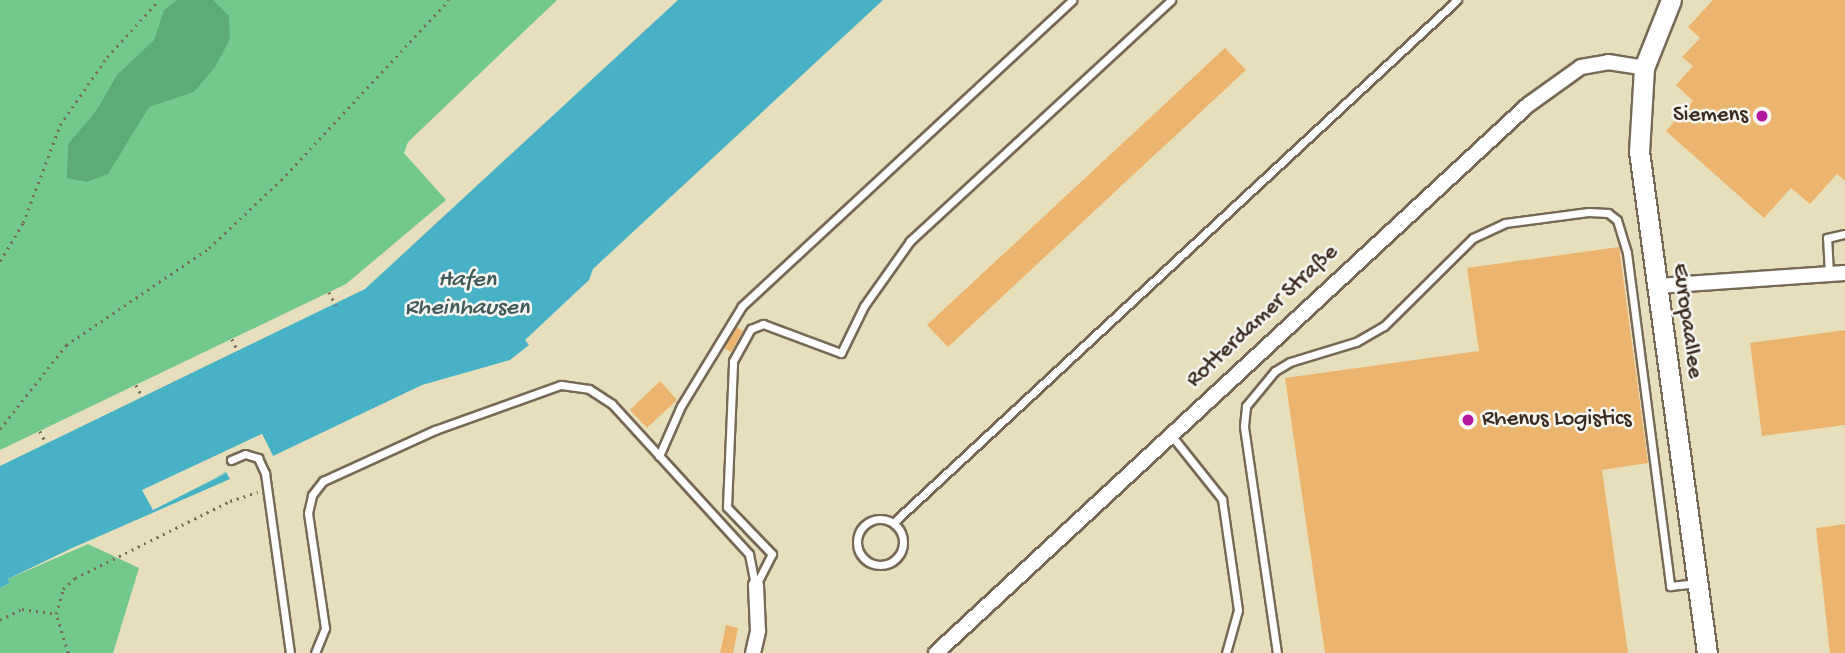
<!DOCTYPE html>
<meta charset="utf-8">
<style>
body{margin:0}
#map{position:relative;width:1845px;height:653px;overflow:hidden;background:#e7dfbb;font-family:"Gochi Hand",sans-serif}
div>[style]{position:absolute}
.green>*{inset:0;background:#72c88d}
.forest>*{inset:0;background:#5dac78}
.water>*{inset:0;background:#47b2c5}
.pier>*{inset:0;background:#e7dfbb}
.building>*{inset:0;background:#ecb56f}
.path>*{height:2.5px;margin-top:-1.25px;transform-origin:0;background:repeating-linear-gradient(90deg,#776955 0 2px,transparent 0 7px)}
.roads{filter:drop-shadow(2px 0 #776955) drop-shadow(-2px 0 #776955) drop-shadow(0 2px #776955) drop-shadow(0 -2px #776955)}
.service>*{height:7px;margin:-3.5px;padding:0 3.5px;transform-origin:3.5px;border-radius:3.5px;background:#fff}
.service>.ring{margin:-3.5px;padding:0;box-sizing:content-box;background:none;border:7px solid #fff;border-radius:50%}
.minor>*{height:14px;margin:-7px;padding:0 7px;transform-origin:7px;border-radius:7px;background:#fff}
.secondary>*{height:19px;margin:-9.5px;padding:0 9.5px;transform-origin:9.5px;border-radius:9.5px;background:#fff}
.dots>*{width:19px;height:19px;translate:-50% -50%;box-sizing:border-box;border:4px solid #f6f6f2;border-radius:50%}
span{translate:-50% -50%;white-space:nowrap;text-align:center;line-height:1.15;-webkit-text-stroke:5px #f6f6f2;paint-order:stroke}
.poi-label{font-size:23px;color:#3b2a1e}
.right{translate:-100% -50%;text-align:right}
.left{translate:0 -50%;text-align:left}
.street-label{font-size:23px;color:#3b2a1e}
.water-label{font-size:24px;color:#3f5a58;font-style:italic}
</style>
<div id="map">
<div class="green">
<i style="clip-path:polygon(0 0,557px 0,408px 142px,404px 153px,446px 200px,346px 284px,0 450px)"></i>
<i style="clip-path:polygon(88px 544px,139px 568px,113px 653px,0 653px,0 588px,10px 583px,8px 579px)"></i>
</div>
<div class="forest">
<i style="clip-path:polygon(177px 0,213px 0,229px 16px,230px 39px,215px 67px,194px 92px,149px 107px,108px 174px,87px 182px,67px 178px,68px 144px,96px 111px,117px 75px,154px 40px,164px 10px)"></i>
</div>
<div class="water">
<i style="clip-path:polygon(678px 0,883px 0,593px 269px,589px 280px,525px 340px,529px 345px,510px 360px,422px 385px,273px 456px,262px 434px,143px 491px,153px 509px,226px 472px,230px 479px,70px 549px,8px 579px,10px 583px,0 588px,0 466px,365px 289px)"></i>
</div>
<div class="pier">
<i style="clip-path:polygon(262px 434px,273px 456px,261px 438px,148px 493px,154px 504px,230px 471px,153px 510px,142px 490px)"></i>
</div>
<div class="building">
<i style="clip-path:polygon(1713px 0,1845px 0,1845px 181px,1837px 174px,1810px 204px,1791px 188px,1764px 218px,1666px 131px,1693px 101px,1676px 85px,1693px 66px,1682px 57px,1700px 38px,1688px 27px)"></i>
<i style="clip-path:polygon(1225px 48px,1246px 70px,948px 347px,927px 325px)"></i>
<i style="clip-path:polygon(1619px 247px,1648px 463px,1602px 470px,1628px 653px,1325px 653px,1285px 378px,1479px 351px,1467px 268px)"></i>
<i style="clip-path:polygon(736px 327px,743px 331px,731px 352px,724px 348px)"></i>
<i style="clip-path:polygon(1845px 330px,1845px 425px,1762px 436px,1750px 343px)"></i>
<i style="clip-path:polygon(660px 381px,677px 400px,647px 428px,630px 410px)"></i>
<i style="clip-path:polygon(1845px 524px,1845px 653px,1830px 653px,1816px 528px)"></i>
<i style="clip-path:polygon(726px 625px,738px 628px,733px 653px,720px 653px)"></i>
</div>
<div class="path">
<i style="left:0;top:261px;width:44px;rotate:-58.8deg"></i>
<i style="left:23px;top:223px;width:105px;rotate:-69.3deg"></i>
<i style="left:60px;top:125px;width:83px;rotate:-55.3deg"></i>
<i style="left:107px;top:57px;width:77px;rotate:-47.6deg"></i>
<i style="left:329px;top:292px;width:15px;rotate:62deg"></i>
<i style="left:232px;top:339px;width:13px;rotate:63deg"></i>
<i style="left:136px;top:385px;width:14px;rotate:60deg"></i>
<i style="left:0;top:429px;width:107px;rotate:-51.8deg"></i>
<i style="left:66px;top:345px;width:173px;rotate:-34.1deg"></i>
<i style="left:209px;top:248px;width:99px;rotate:-43.4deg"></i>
<i style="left:281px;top:180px;width:246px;rotate:-47deg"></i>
<i style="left:40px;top:431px;width:13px;rotate:63deg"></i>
<i style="left:0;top:620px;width:25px;rotate:-27deg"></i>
<i style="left:22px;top:609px;width:34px;rotate:8deg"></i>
<i style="left:68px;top:653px;width:41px;rotate:-107.1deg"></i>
<i style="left:56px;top:614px;width:26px;rotate:-74deg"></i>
<i style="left:63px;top:589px;width:16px;rotate:-43deg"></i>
<i style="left:75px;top:578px;width:173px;rotate:-26.4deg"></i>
<i style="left:230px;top:501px;width:29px;rotate:-18deg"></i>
</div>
<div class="roads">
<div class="service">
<i style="left:1829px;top:274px;width:36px;rotate:-93deg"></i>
<i style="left:1827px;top:238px;width:18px;rotate:-13deg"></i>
<i style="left:1171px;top:435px;width:82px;rotate:51.4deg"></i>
<i style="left:1222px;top:499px;width:112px;rotate:81.8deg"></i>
<i style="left:1238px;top:610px;width:45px;rotate:105.6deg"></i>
<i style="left:659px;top:456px;width:55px;rotate:-66.3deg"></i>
<i style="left:681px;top:406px;width:117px;rotate:-58.6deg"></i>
<i style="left:742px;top:306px;width:450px;rotate:-42.8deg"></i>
<i style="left:231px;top:460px;width:15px;rotate:-23deg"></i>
<i style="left:245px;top:454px;width:14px;rotate:17deg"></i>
<i style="left:258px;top:458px;width:17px;rotate:65deg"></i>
<i style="left:265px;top:473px;width:182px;rotate:82.1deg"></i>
<i class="ring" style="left:857px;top:519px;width:39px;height:39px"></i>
<i style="left:893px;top:523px;width:769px;rotate:-42.84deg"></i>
<i style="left:756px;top:585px;width:35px;rotate:-63deg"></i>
<i style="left:772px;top:554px;width:65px;rotate:-133.8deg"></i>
<i style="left:727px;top:507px;width:146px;rotate:-87.6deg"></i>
<i style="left:733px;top:361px;width:37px;rotate:-61deg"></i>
<i style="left:751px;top:329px;width:13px;rotate:-23deg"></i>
<i style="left:763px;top:324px;width:83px;rotate:20.4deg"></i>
<i style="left:841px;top:353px;width:52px;rotate:-63.9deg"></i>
<i style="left:864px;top:306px;width:80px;rotate:-54.7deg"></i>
<i style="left:910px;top:241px;width:355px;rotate:-42.7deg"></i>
<i style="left:315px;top:653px;width:27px;rotate:-68deg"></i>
<i style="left:325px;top:628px;width:116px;rotate:-98.4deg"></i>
<i style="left:308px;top:513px;width:18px;rotate:-77deg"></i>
<i style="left:312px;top:495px;width:18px;rotate:-52deg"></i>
<i style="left:323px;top:481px;width:123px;rotate:-24.5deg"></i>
<i style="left:435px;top:430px;width:134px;rotate:-19.7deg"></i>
<i style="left:561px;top:385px;width:28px;rotate:8deg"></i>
<i style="left:589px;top:389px;width:27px;rotate:33deg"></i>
<i style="left:612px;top:404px;width:203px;rotate:47.6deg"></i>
<i style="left:749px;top:554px;width:31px;rotate:79deg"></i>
<i style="left:1277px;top:653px;width:229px;rotate:-98.3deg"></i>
<i style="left:1244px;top:426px;width:20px;rotate:-84deg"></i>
<i style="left:1246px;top:406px;width:45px;rotate:-50.4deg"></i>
<i style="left:1275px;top:371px;width:17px;rotate:-31deg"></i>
<i style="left:1290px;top:362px;width:69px;rotate:-16.9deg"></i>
<i style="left:1356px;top:342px;width:32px;rotate:-30deg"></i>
<i style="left:1384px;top:326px;width:125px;rotate:-44.7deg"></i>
<i style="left:1473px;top:238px;width:35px;rotate:-25deg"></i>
<i style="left:1505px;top:223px;width:84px;rotate:-7.5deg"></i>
<i style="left:1588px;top:212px;width:20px;rotate:3deg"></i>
<i style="left:1608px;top:213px;width:11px;rotate:38deg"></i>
<i style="left:1617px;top:220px;width:34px;rotate:73deg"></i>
<i style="left:1627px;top:253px;width:336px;rotate:82.6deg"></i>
<i style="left:1670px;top:586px;width:28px;rotate:-6deg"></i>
</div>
<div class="minor">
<i style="left:1657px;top:286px;width:188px;rotate:-4deg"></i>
<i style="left:753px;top:653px;width:23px;rotate:-77deg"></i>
<i style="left:758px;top:631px;width:46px;rotate:-92.5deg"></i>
<i style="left:936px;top:653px;width:807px;rotate:-42.79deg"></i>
<i style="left:1528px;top:105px;width:65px;rotate:-35.6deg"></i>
<i style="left:1581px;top:67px;width:27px;rotate:-10deg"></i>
<i style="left:1608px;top:62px;width:36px;rotate:9deg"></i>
</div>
<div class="secondary">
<i style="left:1671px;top:0;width:73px;rotate:111.7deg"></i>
<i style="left:1644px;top:68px;width:83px;rotate:93.4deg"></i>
<i style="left:1639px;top:151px;width:507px;rotate:82.29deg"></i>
</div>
</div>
<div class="dots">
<i style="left:1762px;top:116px;background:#b5179e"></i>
<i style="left:1468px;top:420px;background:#b5179e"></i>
</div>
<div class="poi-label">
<span class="right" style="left:1748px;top:116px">Siemens</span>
<span class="left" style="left:1482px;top:420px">Rhenus Logistics</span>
</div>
<div class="street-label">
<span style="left:1263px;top:317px;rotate:-43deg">Rotterdamer Straße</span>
<span style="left:1686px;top:321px;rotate:82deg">Europaallee</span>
</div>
<div class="water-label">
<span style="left:467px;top:295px">Hafen<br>Rheinhausen</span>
</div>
</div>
